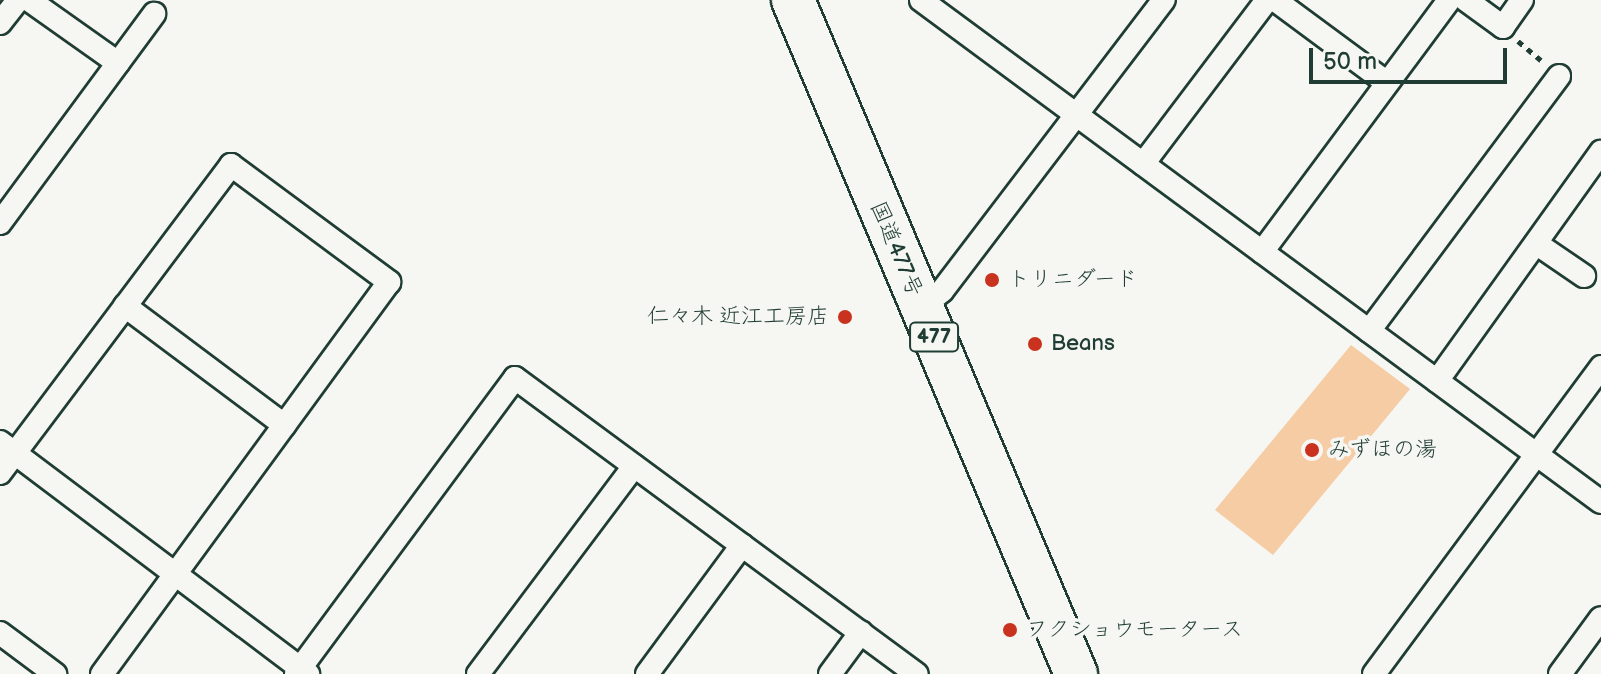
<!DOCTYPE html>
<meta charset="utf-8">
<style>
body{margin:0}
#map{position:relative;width:1601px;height:674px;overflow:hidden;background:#f6f6f2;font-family:"Balsamiq Sans","Klee One",sans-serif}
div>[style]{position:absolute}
.building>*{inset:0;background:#f5cca4}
.path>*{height:5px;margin-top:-2.5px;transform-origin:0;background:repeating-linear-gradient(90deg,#1f3d34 0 6px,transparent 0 12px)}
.roads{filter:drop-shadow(2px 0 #1f3d34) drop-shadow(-2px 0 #1f3d34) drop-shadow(0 2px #1f3d34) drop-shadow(0 -2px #1f3d34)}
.street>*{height:22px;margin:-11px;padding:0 11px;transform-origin:11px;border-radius:11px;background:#f6f6f2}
.highway>*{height:42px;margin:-21px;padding:0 21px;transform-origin:21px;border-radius:21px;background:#f6f6f2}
.dots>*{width:22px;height:22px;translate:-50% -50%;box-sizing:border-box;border:4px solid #f6f6f2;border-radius:50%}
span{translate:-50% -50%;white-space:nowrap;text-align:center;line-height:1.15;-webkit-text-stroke:7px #f6f6f2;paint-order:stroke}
.shield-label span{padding:2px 6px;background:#f6f6f2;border:2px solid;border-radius:6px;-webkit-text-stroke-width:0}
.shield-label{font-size:20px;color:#1f3d34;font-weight:700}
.street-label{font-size:22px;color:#1f3d34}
.poi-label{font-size:22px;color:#1f3d34}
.left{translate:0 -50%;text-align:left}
.right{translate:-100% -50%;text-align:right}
.scale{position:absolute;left:1309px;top:48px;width:198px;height:36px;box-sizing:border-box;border:4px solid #1f3d34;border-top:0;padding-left:10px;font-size:24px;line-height:28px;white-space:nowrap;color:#1f3d34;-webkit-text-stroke:6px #f6f6f2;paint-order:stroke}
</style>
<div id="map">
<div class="building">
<i style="clip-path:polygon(1351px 345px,1410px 389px,1273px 555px,1215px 510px)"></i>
</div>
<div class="path">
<i style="left:1518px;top:41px;width:30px;rotate:40deg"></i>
</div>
<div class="roads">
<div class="street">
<i style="left:29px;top:0;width:109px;rotate:35.3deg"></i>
<i style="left:921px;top:0;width:845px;rotate:36.44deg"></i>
<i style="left:1275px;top:0;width:139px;rotate:36.5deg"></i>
<i style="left:1466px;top:0;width:46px;rotate:36.1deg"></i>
<i style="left:1503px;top:27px;width:33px;rotate:-55deg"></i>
<i style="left:0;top:23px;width:29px;rotate:-52deg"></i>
<i style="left:1143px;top:164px;width:206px;rotate:-52.9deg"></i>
<i style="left:0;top:223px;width:260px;rotate:-53.6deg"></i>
<i style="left:1537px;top:244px;width:57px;rotate:34.2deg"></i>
<i style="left:1262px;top:252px;width:314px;rotate:-53.4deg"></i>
<i style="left:125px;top:306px;width:199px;rotate:36.8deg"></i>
<i style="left:921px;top:308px;width:27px;rotate:-39deg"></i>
<i style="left:942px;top:291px;width:366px;rotate:-52.7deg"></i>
<i style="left:1369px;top:331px;width:318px;rotate:-53.3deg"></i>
<i style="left:1437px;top:381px;width:282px;rotate:-54.4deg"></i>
<i style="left:0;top:442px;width:386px;rotate:37deg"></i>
<i style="left:0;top:473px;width:385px;rotate:-53.1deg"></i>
<i style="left:231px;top:165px;width:197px;rotate:36.5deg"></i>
<i style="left:389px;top:282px;width:486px;rotate:126.2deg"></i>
<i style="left:0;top:633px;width:69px;rotate:36.7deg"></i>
<i style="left:296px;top:674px;width:368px;rotate:-53.5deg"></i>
<i style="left:515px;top:378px;width:499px;rotate:36.4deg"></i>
<i style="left:478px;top:674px;width:260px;rotate:-53.1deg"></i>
<i style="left:647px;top:674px;width:160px;rotate:-53.6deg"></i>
<i style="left:830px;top:674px;width:52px;rotate:-53.6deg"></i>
<i style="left:1374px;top:674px;width:382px;rotate:-53.5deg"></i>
<i style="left:1560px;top:674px;width:69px;rotate:-53.8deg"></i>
</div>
<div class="highway">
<i style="left:793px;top:0;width:731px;rotate:67.22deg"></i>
</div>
</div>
<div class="dots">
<i style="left:992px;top:280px;background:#c8321e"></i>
<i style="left:845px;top:317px;background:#c8321e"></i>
<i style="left:1035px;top:344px;background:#c8321e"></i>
<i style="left:1312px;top:450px;background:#c8321e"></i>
<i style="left:1010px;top:630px;background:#c8321e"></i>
</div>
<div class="shield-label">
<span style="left:934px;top:337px">477</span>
</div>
<div class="street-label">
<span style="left:896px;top:249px;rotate:67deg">国道477号</span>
</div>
<div class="poi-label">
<span class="left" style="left:1008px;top:280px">トリニダード</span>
<span class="right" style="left:829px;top:317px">仁々木 近江工房店</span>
<span class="left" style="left:1051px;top:344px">Beans</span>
<span class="left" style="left:1328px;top:450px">みずほの湯</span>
<span class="left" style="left:1026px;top:630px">フクショウモータース</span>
</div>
<div class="scale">50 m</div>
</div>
